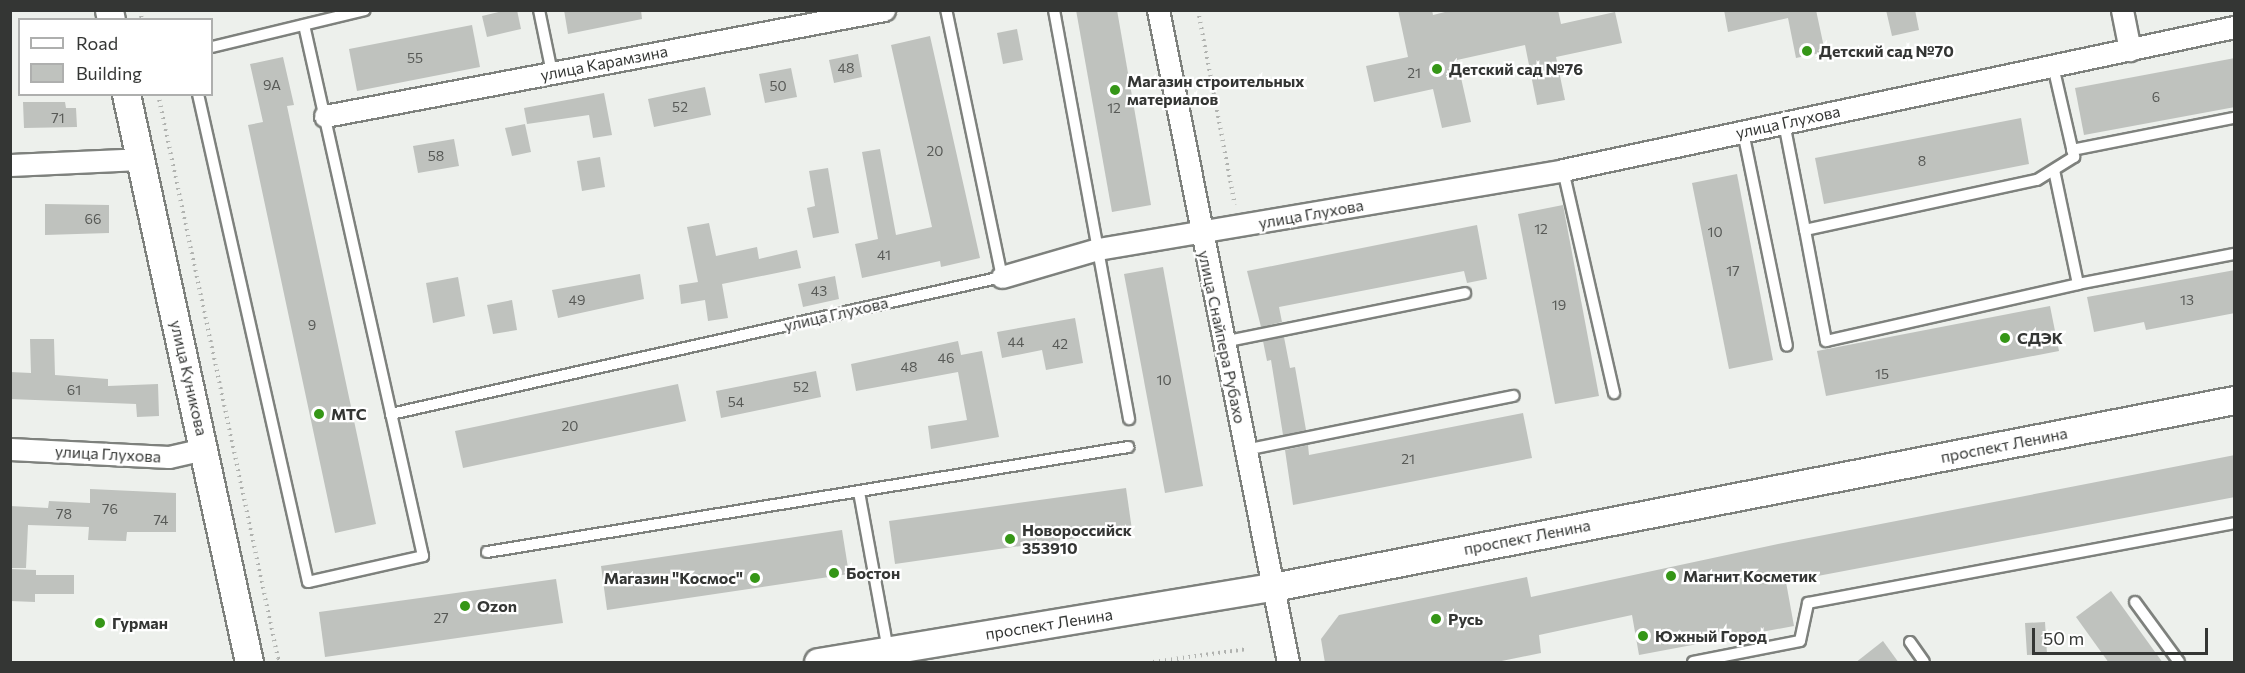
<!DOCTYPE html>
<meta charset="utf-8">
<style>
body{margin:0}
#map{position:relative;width:2245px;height:673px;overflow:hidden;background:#edf0ec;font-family:Commissioner,sans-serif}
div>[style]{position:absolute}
.building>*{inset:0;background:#bfc2be}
.path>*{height:4px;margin-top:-2px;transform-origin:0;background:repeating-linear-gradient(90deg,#b1b3b0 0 1.5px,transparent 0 6px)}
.roads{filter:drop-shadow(2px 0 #7e817d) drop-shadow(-2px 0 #7e817d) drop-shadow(0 2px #7e817d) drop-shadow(0 -2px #7e817d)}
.service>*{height:10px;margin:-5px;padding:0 5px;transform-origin:5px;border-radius:5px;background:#fff}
.minor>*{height:21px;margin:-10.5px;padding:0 10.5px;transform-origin:10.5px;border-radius:10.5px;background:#fff}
.tertiary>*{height:27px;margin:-13.5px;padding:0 13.5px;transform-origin:13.5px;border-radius:13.5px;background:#fff}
.dots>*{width:16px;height:16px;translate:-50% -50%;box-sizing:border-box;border:3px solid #fff;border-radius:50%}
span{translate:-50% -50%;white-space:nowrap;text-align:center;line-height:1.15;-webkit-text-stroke:4.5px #fff;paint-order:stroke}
.number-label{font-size:14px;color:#575956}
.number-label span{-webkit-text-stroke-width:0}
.poi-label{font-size:16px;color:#343634;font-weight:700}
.left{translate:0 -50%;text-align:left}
.right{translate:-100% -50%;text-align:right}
.street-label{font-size:16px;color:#343634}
.frame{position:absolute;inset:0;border:12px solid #343634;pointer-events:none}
.legend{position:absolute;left:18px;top:18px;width:195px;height:78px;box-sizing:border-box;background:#fff;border:2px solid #aeafae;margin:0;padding:8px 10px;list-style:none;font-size:18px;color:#343634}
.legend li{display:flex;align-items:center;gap:12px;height:30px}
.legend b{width:30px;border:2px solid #aeafae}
.scale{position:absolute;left:2032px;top:628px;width:176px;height:27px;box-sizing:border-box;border:3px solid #343634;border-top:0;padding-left:8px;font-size:18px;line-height:21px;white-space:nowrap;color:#343634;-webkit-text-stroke:4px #fff;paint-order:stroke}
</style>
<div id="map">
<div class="building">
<i style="clip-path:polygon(507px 10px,517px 10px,521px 29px,487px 37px,482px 16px)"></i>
<i style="clip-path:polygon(564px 10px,641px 10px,642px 19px,568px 34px)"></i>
<i style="clip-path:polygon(1076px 10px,1117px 10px,1151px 205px,1112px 212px)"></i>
<i style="clip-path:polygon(1398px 10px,1432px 10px,1433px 15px,1453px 10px,1558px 10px,1561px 24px,1615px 12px,1622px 43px,1556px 57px,1565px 100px,1537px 105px,1525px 45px,1457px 60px,1471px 122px,1442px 128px,1433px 89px,1374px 102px,1366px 66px,1408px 57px)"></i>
<i style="clip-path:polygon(1724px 10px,1816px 10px,1825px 52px,1796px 58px,1788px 18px,1728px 32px)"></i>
<i style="clip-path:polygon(1886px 10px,1915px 10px,1919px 30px,1892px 36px)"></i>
<i style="clip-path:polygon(472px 25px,480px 67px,357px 91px,349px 49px)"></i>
<i style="clip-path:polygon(1017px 29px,1023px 60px,1003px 64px,997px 33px)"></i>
<i style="clip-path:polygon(930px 36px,980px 258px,941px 267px,940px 261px,862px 278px,855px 244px,878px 239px,862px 152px,880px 149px,896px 235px,932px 227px,891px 45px)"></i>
<i style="clip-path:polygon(858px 54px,862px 77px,834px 83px,829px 60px)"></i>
<i style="clip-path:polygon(283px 57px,294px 105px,287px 106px,376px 524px,335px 533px,248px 125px,263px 122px,250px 64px)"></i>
<i style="clip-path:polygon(2235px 58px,2235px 107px,2084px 135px,2075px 88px)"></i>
<i style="clip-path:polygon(791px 68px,797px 97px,765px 103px,759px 74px)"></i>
<i style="clip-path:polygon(705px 87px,711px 115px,654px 127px,648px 99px)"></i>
<i style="clip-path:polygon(604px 93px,612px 135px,593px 138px,589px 115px,527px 124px,524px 108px)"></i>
<i style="clip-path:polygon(23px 102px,65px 102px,66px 108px,76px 108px,77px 127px,24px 128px)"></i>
<i style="clip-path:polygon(2021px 118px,2029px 164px,1824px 204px,1815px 158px)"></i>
<i style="clip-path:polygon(525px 124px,531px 152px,512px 156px,505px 128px)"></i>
<i style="clip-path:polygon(454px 139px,459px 166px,418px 173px,413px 146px)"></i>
<i style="clip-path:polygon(600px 157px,605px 187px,582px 191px,577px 161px)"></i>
<i style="clip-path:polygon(828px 168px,839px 233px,813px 238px,807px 208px,815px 206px,809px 171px)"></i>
<i style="clip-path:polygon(1737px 174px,1773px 360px,1729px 369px,1692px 183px)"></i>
<i style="clip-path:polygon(45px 204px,109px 205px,109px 233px,45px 235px)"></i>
<i style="clip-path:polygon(1563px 205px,1599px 396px,1555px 404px,1518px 214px)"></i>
<i style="clip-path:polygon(709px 223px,716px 256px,757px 247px,759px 259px,797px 250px,801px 268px,722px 284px,728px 318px,708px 321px,705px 300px,681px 304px,679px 285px,698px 282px,687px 227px)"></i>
<i style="clip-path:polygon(1477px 225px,1487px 279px,1467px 283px,1464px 271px,1279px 307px,1282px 322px,1261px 327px,1247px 271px)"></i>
<i style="clip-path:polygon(1163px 267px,1203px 486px,1165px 493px,1124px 274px)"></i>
<i style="clip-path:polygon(2235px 270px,2235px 313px,2146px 330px,2144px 322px,2094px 332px,2087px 297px)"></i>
<i style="clip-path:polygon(640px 274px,644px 299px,558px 318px,552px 290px)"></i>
<i style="clip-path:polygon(835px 276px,839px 299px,803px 307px,798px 284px)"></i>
<i style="clip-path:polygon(458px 277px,465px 316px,433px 323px,426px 283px)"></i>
<i style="clip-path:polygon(512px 300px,517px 330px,493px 334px,487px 305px)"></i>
<i style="clip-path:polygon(2050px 306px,2059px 351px,1826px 396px,1817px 351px)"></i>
<i style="clip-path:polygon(1075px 318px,1083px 363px,1046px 370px,1042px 350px,1002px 358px,997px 332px)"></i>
<i style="clip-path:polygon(1284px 337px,1290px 368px,1295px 367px,1306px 430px,1283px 435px,1271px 360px,1267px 361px,1263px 341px)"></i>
<i style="clip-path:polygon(30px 339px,54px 339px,55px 375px,108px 379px,108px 386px,158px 384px,159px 416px,137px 417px,136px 404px,10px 399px,10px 372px,31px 373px)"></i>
<i style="clip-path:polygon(958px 341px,961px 355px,982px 351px,999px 437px,931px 449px,928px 426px,967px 420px,958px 372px,856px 391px,851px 364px)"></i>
<i style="clip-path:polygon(816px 371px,821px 397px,721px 418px,716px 391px)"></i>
<i style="clip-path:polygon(678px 384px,686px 421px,463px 468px,455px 431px)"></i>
<i style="clip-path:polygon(1523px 413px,1532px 458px,1293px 505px,1285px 450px,1308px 445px,1309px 455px)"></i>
<i style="clip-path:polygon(2235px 455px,2235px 497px,1786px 582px,1794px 626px,1639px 655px,1632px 615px,1539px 635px,1541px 653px,1492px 663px,1325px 663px,1321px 639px,1339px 615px,1527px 577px,1531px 597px,1778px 544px)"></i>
<i style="clip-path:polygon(1126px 488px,1132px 530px,895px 564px,889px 521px)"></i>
<i style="clip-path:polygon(90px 489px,176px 493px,176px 532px,127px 532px,126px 541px,88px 540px,89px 527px,28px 525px,26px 568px,10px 568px,10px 506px,48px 508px,49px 501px,90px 503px)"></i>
<i style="clip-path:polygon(842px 530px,849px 574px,607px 610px,601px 566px)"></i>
<i style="clip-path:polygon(10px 569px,36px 570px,36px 575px,74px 575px,74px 594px,35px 594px,35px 602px,10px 601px)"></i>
<i style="clip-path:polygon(556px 579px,563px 623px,325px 657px,319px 612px)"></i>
<i style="clip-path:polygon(2111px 591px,2163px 663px,2109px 663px,2076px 617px)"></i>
<i style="clip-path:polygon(2045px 622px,2047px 654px,2027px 655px,2025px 623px)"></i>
<i style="clip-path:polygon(1883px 641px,1899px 663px,1855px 663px)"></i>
</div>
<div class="path">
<i style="left:140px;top:10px;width:10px;rotate:79deg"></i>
<i style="left:1198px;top:10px;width:198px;rotate:79.3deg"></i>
<i style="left:158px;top:94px;width:577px;rotate:77.99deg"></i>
<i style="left:278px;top:658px;width:6px;rotate:39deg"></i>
<i style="left:1153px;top:662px;width:95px;rotate:-7.9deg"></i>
</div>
<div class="roads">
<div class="service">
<i style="left:539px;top:10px;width:64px;rotate:78.3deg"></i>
<i style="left:1054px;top:10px;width:416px;rotate:79.6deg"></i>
<i style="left:212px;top:47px;width:157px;rotate:-13.6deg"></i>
<i style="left:198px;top:94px;width:500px;rotate:77.3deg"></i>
<i style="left:308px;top:582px;width:118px;rotate:-12.7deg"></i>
<i style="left:423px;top:556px;width:544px;rotate:-102.63deg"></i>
<i style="left:1784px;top:123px;width:109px;rotate:78.9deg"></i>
<i style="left:1805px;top:230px;width:237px;rotate:-12.2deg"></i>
<i style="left:2037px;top:180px;width:44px;rotate:-31.9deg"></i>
<i style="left:2074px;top:157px;width:93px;rotate:-103deg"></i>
<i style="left:1743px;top:132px;width:218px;rotate:78.4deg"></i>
<i style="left:2072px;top:150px;width:165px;rotate:-11.2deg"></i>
<i style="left:1563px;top:170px;width:229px;rotate:77.1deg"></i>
<i style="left:1805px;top:230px;width:113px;rotate:79.3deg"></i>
<i style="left:1826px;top:341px;width:258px;rotate:-12.7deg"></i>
<i style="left:2078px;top:284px;width:116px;rotate:-101.9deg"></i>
<i style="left:2078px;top:284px;width:159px;rotate:-10.9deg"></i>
<i style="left:1223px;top:342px;width:247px;rotate:-11.4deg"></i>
<i style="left:391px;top:414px;width:626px;rotate:-12.64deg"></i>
<i style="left:1002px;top:277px;width:273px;rotate:-101.8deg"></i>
<i style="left:1245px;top:450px;width:274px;rotate:-11.4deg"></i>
<i style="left:859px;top:492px;width:161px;rotate:79.6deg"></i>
<i style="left:487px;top:552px;width:650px;rotate:-9.3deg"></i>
<i style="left:2135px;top:602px;width:74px;rotate:53.7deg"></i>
<i style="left:1910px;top:642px;width:24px;rotate:55deg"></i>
<i style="left:1693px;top:662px;width:109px;rotate:-11.1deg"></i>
<i style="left:1800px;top:641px;width:39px;rotate:-78deg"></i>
<i style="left:1808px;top:603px;width:433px;rotate:-10.6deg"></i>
</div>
<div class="minor">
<i style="left:1158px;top:10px;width:665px;rotate:78.72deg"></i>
<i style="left:2122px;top:10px;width:41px;rotate:78.7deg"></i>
<i style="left:325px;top:116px;width:569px;rotate:-10.74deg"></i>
<i style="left:10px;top:165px;width:130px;rotate:-2.6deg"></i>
<i style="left:1002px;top:277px;width:100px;rotate:-16.3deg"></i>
<i style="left:1098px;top:249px;width:472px;rotate:-9.6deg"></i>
<i style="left:1563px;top:170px;width:686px;rotate:-12.03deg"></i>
<i style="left:10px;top:449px;width:159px;rotate:2.9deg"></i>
<i style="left:169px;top:457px;width:37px;rotate:-13deg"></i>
</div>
<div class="tertiary">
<i style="left:109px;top:10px;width:10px;rotate:79deg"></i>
<i style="left:126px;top:94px;width:581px;rotate:77.78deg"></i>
<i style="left:818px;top:662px;width:461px;rotate:-9.4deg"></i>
<i style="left:1273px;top:587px;width:979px;rotate:-11.01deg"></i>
</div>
</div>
<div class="dots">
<i style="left:1807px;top:51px;background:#359617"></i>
<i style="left:1437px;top:69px;background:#359617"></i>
<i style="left:1115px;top:90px;background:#359617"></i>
<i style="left:2005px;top:338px;background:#359617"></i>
<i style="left:319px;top:414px;background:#359617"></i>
<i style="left:1010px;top:539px;background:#359617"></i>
<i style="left:834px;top:573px;background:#359617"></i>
<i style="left:1671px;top:576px;background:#359617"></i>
<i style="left:755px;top:578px;background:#359617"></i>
<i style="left:465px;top:606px;background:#359617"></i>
<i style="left:1436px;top:619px;background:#359617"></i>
<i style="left:100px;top:623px;background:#359617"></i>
<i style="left:1643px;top:636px;background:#359617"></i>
</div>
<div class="number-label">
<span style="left:415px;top:58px">55</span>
<span style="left:846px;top:68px">48</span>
<span style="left:1414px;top:73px">21</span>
<span style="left:272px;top:85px">9А</span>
<span style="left:778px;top:86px">50</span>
<span style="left:2156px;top:97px">6</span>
<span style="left:680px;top:107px">52</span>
<span style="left:1114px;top:108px">12</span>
<span style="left:58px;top:118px">71</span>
<span style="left:935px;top:151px">20</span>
<span style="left:436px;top:156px">58</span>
<span style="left:1922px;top:161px">8</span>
<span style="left:93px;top:219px">66</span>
<span style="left:1541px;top:229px">12</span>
<span style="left:1715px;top:232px">10</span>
<span style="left:884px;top:255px">41</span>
<span style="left:1733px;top:271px">17</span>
<span style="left:819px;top:291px">43</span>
<span style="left:577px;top:300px">49</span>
<span style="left:2187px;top:300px">13</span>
<span style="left:1559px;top:305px">19</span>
<span style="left:312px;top:325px">9</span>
<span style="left:1016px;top:342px">44</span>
<span style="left:1060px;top:344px">42</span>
<span style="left:946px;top:358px">46</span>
<span style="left:909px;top:367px">48</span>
<span style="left:1882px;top:374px">15</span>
<span style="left:1164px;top:380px">10</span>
<span style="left:801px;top:387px">52</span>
<span style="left:74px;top:390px">61</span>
<span style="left:736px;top:402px">54</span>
<span style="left:570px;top:426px">20</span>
<span style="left:1408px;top:459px">21</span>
<span style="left:110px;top:509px">76</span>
<span style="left:64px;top:514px">78</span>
<span style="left:161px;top:520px">74</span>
<span style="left:441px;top:618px">27</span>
</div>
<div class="poi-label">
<span class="left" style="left:1819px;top:51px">Детский сад №70</span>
<span class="left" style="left:1449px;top:69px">Детский сад №76</span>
<span class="left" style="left:1127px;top:90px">Магазин строительных<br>материалов</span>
<span class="left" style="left:2017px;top:338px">СДЭК</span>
<span class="left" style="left:331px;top:414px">МТС</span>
<span class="left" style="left:1022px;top:539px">Новороссийск<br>353910</span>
<span class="left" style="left:846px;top:573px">Бостон</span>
<span class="left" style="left:1683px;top:576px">Магнит Косметик</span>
<span class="right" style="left:743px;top:578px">Магазин "Космос"</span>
<span class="left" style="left:477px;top:606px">Ozon</span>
<span class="left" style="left:1448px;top:619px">Русь</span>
<span class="left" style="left:112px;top:623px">Гурман</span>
<span class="left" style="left:1655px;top:636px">Южный Город</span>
</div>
<div class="street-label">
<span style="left:604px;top:63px;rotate:-11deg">улица Карамзина</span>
<span style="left:1788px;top:122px;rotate:-12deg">улица Глухова</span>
<span style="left:1311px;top:214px;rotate:-10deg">улица Глухова</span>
<span style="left:836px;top:314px;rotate:-13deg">улица Глухова</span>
<span style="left:1222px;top:337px;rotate:78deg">улица Снайпера Рубахо</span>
<span style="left:189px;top:378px;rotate:77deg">улица Куникова</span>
<span style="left:2004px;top:445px;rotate:-11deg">проспект Ленина</span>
<span style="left:108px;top:454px;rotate:3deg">улица Глухова</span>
<span style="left:1527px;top:537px;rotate:-11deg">проспект Ленина</span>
<span style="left:1049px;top:624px;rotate:-9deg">проспект Ленина</span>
</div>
<div class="frame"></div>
<ul class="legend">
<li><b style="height:8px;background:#fff"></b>Road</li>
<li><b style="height:16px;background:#bfc2be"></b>Building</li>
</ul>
<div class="scale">50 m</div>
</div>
